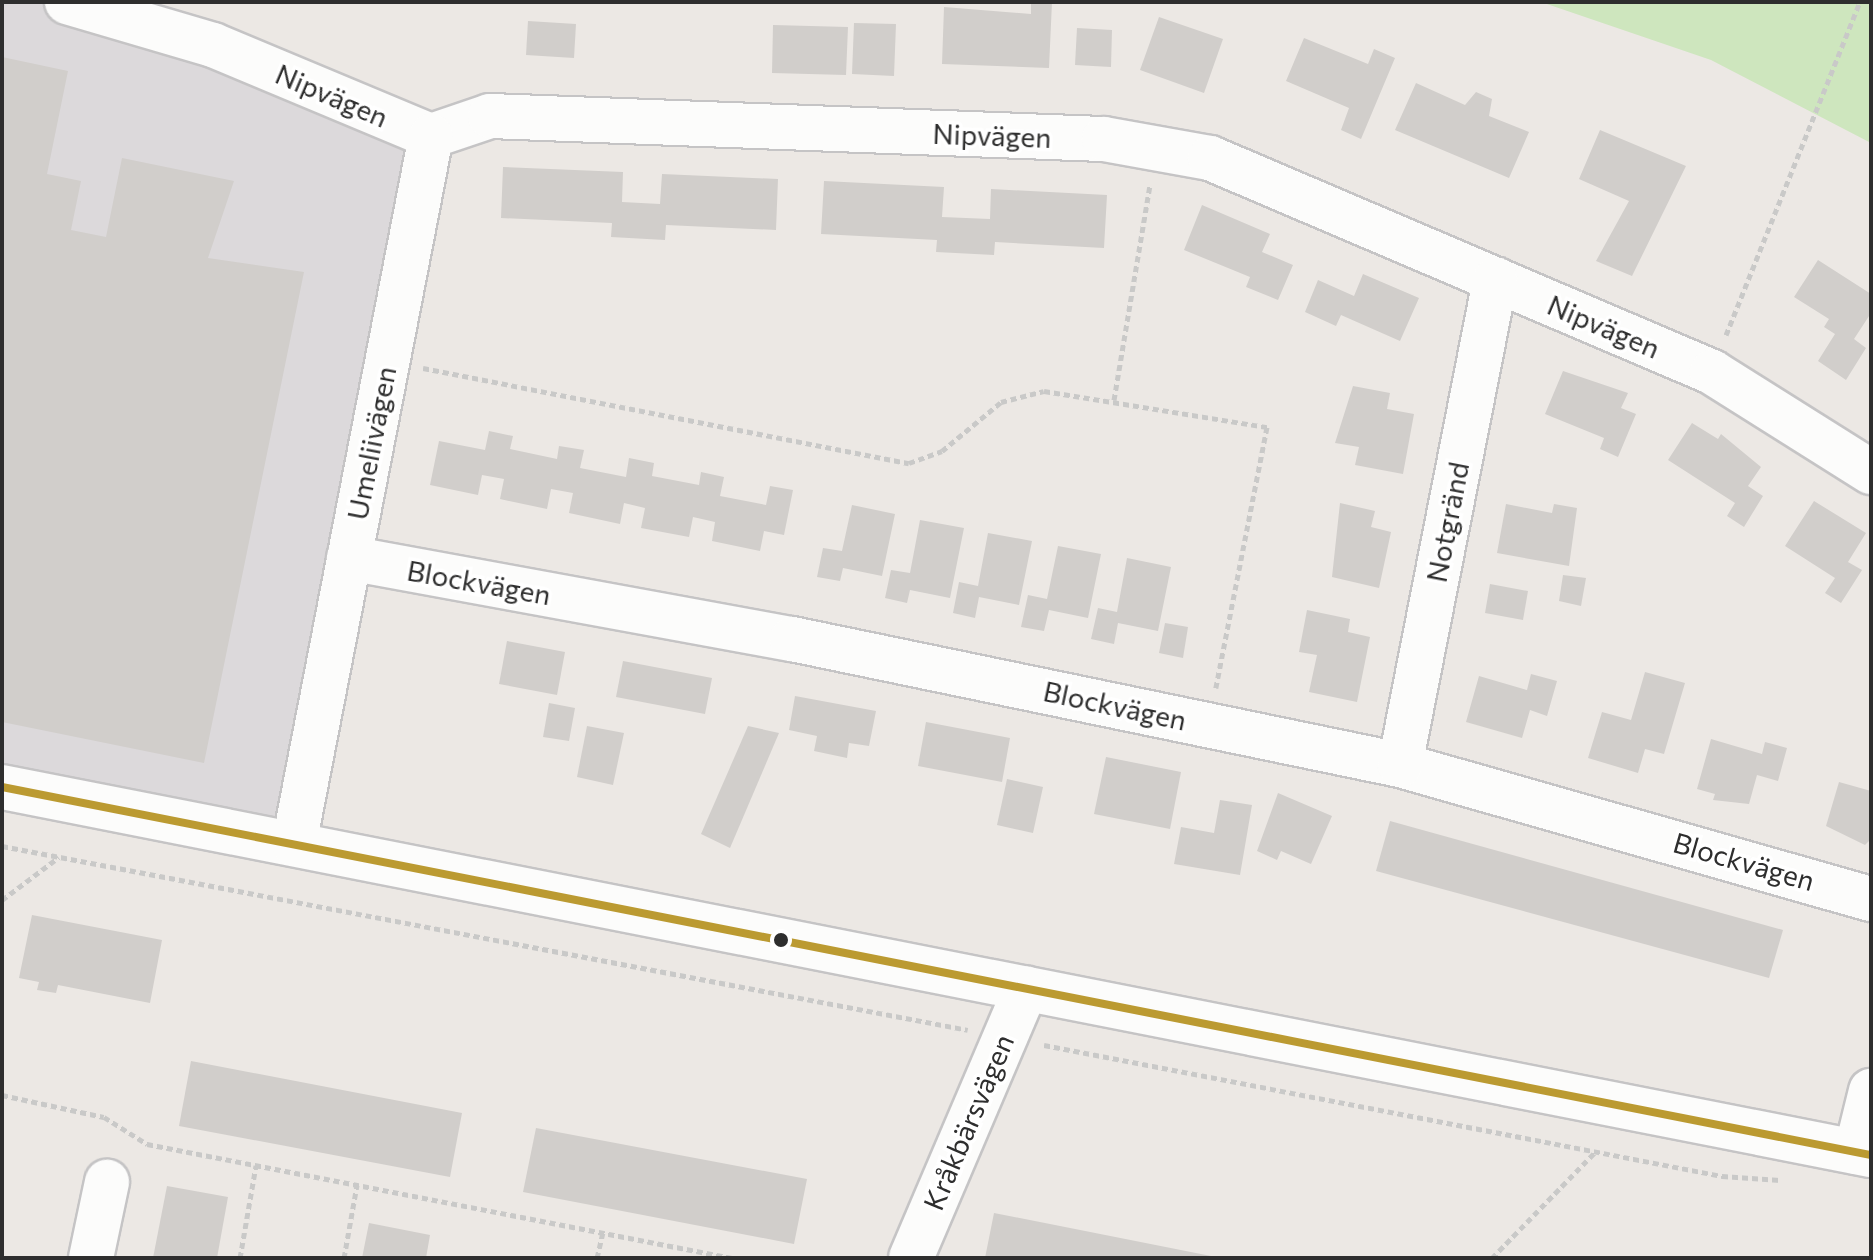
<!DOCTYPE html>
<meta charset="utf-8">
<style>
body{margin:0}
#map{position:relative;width:1873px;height:1260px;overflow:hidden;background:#ece8e4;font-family:Commissioner,sans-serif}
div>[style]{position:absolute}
.industrial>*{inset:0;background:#dcd9db}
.green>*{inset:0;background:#cee6be}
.building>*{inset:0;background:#d1cecb}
.path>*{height:5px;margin-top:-2.5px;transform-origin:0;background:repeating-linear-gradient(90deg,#c9c9c8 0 6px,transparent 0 10px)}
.roads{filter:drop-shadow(2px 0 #c5c4c5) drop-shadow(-2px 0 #c5c4c5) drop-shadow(0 2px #c5c4c5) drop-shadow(0 -2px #c5c4c5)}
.minor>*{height:44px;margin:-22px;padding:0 22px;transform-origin:22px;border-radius:22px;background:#fcfcfb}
.bus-1>*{height:8px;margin:-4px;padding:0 4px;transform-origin:4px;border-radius:4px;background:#bb9a31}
.dots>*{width:22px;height:22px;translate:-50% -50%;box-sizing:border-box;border:4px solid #fff;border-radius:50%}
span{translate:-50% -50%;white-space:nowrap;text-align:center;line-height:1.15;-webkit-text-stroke:7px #fff;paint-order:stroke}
.street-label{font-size:28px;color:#2e2e2e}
.frame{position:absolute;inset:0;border:4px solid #2e2e2e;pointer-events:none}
</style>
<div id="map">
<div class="industrial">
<i style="clip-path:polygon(2px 2px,67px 2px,431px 136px,294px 844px,2px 787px)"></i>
</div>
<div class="green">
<i style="clip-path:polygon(1541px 2px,1871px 2px,1871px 143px,1711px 60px)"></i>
</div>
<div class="building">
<i style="clip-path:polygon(1031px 2px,1052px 2px,1049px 68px,942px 64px,944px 7px,1031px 14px)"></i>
<i style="clip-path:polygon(1159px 17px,1223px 39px,1204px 93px,1140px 70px)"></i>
<i style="clip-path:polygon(528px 21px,576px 24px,574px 58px,526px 55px)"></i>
<i style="clip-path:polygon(854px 23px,896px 24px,894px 76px,852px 74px)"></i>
<i style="clip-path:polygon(773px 25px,848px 27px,846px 75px,772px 73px)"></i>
<i style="clip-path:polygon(1077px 28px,1112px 30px,1111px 67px,1075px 65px)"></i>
<i style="clip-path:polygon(1304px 38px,1368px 64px,1374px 49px,1395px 58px,1361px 139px,1341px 130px,1349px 108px,1286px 81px)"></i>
<i style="clip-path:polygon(2px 57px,68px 71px,47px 174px,81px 181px,71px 230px,106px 237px,122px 158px,234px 181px,208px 258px,304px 272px,204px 763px,2px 722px)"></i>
<i style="clip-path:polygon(1416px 83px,1465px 105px,1476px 92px,1492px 99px,1489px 116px,1529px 132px,1509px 178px,1395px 130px)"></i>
<i style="clip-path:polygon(1600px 130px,1686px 166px,1632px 276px,1596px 261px,1629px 201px,1579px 179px)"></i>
<i style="clip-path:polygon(503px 167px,623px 172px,622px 202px,660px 204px,662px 174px,778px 179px,776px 230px,666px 225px,665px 240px,611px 237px,612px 223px,501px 218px)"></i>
<i style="clip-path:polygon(824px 181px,944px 187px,942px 217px,990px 219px,991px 189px,1107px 195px,1104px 248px,995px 242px,994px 255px,936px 252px,937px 240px,821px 234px)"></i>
<i style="clip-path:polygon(1202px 205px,1270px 234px,1262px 252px,1293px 265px,1278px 300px,1246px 287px,1250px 277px,1184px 250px)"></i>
<i style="clip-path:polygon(1818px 260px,1871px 294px,1871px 313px,1854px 339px,1866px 348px,1846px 380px,1818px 361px,1835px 334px,1824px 327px,1829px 319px,1794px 297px)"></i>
<i style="clip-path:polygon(1363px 274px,1419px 298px,1400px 341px,1341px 315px,1336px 326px,1305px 312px,1318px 280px,1354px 296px)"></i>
<i style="clip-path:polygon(1563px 371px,1628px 393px,1621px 408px,1636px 414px,1618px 457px,1600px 449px,1604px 438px,1545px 414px)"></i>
<i style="clip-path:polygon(1353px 386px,1390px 393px,1387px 409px,1414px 414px,1403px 474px,1355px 465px,1359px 447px,1335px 443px)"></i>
<i style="clip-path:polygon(1692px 423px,1718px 439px,1721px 434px,1761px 467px,1748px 486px,1763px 496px,1744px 527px,1727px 516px,1735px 503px,1668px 460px)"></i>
<i style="clip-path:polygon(489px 431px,513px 436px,510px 449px,557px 459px,559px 446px,584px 450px,580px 468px,626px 477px,629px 458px,654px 463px,652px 476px,699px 485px,701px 472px,724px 477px,720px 496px,766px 505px,770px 486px,793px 490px,784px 535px,764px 531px,760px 551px,712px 541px,715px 522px,693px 517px,689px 537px,641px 528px,645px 508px,624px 503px,620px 524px,569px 513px,573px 493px,551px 489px,547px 509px,500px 499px,504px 479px,482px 475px,478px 495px,430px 485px,439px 441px,485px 450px)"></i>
<i style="clip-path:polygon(1814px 501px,1866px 533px,1848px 562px,1862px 570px,1841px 603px,1825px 593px,1835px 578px,1785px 546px)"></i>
<i style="clip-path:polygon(1340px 503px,1375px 511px,1371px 527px,1391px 532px,1379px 588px,1332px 577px)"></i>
<i style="clip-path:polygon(1506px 504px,1552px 513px,1554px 504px,1577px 508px,1569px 566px,1497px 553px)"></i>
<i style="clip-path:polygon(852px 505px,895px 514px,882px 576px,843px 568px,840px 581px,817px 577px,823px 548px,842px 551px)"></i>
<i style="clip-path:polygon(920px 520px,964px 528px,950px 598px,910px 590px,907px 603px,885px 598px,891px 570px,910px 573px)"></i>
<i style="clip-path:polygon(988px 533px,1032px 541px,1019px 605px,979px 597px,975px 618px,953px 613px,959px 582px,978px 586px)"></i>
<i style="clip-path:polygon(1058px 546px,1101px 554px,1088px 618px,1049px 610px,1044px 631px,1021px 627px,1028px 595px,1047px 599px)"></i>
<i style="clip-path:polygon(1127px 558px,1171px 567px,1158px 631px,1118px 623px,1114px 644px,1091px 639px,1098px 608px,1117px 612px)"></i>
<i style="clip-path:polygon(1563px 575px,1586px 578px,1581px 606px,1559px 601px)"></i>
<i style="clip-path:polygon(1490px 584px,1528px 591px,1523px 620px,1485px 613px)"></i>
<i style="clip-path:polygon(1307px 610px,1350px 619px,1348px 632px,1370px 637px,1357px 702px,1309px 692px,1317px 655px,1299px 652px)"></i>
<i style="clip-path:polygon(1165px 623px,1188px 627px,1183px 658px,1159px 653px)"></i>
<i style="clip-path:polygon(507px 641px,565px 652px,557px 695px,499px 684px)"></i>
<i style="clip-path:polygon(623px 661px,712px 678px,705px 714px,616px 697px)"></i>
<i style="clip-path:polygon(1645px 672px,1685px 683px,1664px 754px,1645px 749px,1638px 773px,1588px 758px,1602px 712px,1631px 720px)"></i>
<i style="clip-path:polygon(1531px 674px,1557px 681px,1547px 716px,1530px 710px,1522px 738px,1466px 722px,1479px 676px,1527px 690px)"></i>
<i style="clip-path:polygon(795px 696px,876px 711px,869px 746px,849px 743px,847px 758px,814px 751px,817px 736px,789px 730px)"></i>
<i style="clip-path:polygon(549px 703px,575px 708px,569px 741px,543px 737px)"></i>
<i style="clip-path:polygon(926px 722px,1010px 738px,1002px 782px,918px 766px)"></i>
<i style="clip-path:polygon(587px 726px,624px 733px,613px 785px,577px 777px)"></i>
<i style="clip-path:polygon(748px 726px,779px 733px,730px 848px,701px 834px)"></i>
<i style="clip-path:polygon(1711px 739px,1762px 754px,1765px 742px,1787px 748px,1778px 781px,1757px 775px,1749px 804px,1713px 800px,1715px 794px,1697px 789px)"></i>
<i style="clip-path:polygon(1106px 757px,1181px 772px,1170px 829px,1094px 814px)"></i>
<i style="clip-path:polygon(1007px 779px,1043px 787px,1033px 833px,997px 825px)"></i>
<i style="clip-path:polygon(1839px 782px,1871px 791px,1871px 839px,1865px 845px,1826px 826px)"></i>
<i style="clip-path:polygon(1278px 793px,1332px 816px,1311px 864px,1281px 851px,1277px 860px,1257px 851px)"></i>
<i style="clip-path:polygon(1220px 800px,1252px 805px,1240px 875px,1174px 864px,1181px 827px,1214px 833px)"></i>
<i style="clip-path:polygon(1390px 821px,1783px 930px,1769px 978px,1376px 871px)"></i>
<i style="clip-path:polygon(32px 915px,162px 940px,150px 1003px,58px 985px,56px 993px,37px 990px,39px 982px,19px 978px)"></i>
<i style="clip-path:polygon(191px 1061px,462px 1113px,450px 1177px,179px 1126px)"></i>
<i style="clip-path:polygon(536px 1128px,807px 1179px,794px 1244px,523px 1192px)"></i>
<i style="clip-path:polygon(167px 1186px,228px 1197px,217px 1258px,153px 1258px)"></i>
<i style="clip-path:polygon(994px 1213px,1216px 1257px,1216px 1258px,985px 1258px)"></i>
<i style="clip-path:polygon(369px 1223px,430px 1235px,426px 1258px,362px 1258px)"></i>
</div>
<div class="path">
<i style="left:1726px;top:335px;width:359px;rotate:-68.1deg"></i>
<i style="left:423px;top:368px;width:495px;rotate:11.1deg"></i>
<i style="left:909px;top:463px;width:35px;rotate:-20deg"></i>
<i style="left:942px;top:451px;width:77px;rotate:-39.7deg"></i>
<i style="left:1001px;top:402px;width:44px;rotate:-14.3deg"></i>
<i style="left:1044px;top:391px;width:226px;rotate:9.2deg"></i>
<i style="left:1267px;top:427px;width:266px;rotate:101.1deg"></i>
<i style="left:1114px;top:400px;width:219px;rotate:-80.5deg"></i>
<i style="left:2px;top:846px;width:983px;rotate:10.78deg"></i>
<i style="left:2px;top:900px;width:71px;rotate:-37deg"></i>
<i style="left:1044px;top:1045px;width:691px;rotate:10.94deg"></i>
<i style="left:1722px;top:1176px;width:59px;rotate:3.9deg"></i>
<i style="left:2px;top:1095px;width:104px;rotate:12.2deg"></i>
<i style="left:104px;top:1117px;width:51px;rotate:32.1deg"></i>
<i style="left:147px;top:1144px;width:596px;rotate:11.03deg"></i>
<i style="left:240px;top:1258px;width:94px;rotate:-80.2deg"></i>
<i style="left:344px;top:1258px;width:74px;rotate:-79.9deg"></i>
<i style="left:597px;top:1258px;width:26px;rotate:-77deg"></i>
<i style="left:1492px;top:1258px;width:148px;rotate:-45.8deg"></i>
</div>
<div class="roads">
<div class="minor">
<i style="left:67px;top:2px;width:152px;rotate:16.4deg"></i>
<i style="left:213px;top:45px;width:236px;rotate:22.7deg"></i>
<i style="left:431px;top:136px;width:62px;rotate:-18.7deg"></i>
<i style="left:490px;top:116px;width:614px;rotate:2.15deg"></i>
<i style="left:1104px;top:139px;width:108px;rotate:10.2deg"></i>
<i style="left:1210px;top:158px;width:546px;rotate:23.09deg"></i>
<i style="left:1712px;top:372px;width:188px;rotate:32.2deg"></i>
<i style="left:349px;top:558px;width:450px;rotate:10.4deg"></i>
<i style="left:792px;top:639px;width:621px;rotate:11.71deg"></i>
<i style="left:1400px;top:765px;width:490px;rotate:15.9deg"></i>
<i style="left:1400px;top:765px;width:495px;rotate:-78.9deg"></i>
<i style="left:2px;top:787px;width:1905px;rotate:11.14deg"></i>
<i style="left:294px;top:844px;width:721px;rotate:-79.05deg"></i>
<i style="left:1856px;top:1152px;width:63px;rotate:-76.2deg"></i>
<i style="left:91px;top:1258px;width:78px;rotate:-78.1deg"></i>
<i style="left:911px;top:1258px;width:293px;rotate:-66.9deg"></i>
</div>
</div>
<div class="bus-1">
<i style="left:2px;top:787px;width:1905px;rotate:11.14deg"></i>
</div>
<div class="dots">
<i style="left:781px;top:940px;background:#2e2e2e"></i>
</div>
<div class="street-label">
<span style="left:332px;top:95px;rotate:23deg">Nipvägen</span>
<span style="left:992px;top:135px;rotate:2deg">Nipvägen</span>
<span style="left:1604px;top:326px;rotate:23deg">Nipvägen</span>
<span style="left:371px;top:443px;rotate:-79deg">Umeliivägen</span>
<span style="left:1447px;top:522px;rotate:-79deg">Notgränd</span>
<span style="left:479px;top:582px;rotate:10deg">Blockvägen</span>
<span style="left:1115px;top:705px;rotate:12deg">Blockvägen</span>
<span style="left:1744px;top:861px;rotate:16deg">Blockvägen</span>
<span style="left:968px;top:1122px;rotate:-67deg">Kråkbärsvägen</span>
</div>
<div class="frame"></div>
</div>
